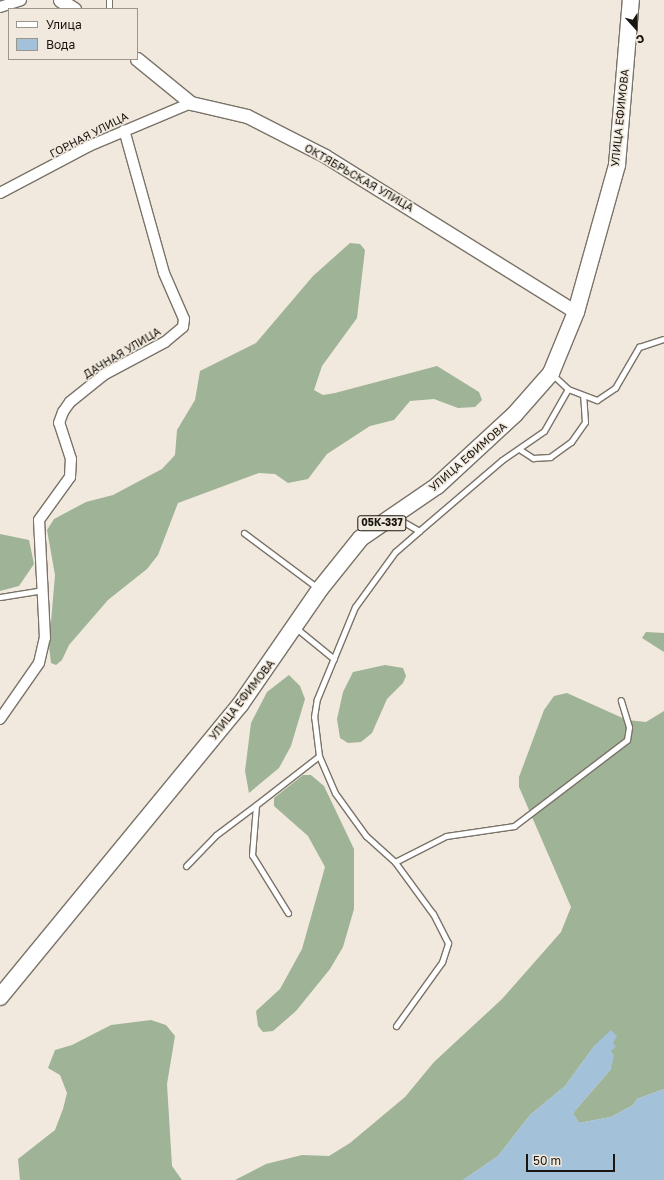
<!DOCTYPE html>
<meta charset="utf-8">
<style>
body{margin:0}
#map{position:relative;width:664px;height:1180px;overflow:hidden;background:#f1e9dd;font-family:"Golos Text",sans-serif}
div>[style]{position:absolute}
.forest>*{inset:0;background:#9fb396}
.water>*{inset:0;background:#a3c1d9}
.roads{filter:drop-shadow(1px 0 #7a7369) drop-shadow(-1px 0 #7a7369) drop-shadow(0 1px #7a7369) drop-shadow(0 -1px #7a7369)}
.service>*{height:5px;margin:-2.5px;padding:0 2.5px;transform-origin:2.5px;border-radius:2.5px;background:#fff}
.minor>*{height:10px;margin:-5px;padding:0 5px;transform-origin:5px;border-radius:5px;background:#fff}
.tertiary>*{height:13px;margin:-6.5px;padding:0 6.5px;transform-origin:6.5px;border-radius:6.5px;background:#fff}
.primary>*{height:16px;margin:-8px;padding:0 8px;transform-origin:8px;border-radius:8px;background:#fff}
span{translate:-50% -50%;white-space:nowrap;text-align:center;line-height:1.15;-webkit-text-stroke:3px #f1e9dd;paint-order:stroke}
.shield-label span{padding:1px 3px;background:#f1e9dd;border:1px solid;border-radius:3px;-webkit-text-stroke-width:0}
.shield-label{font-size:10px;color:#191612;font-weight:700}
.street-label{font-size:11px;color:#191612}
.legend{position:absolute;left:8px;top:8px;width:130px;height:52px;box-sizing:border-box;background:#f1e9dd;border:1px solid #9b958c;margin:0;padding:5px 7px;list-style:none;font-size:12px;color:#191612}
.legend li{display:flex;align-items:center;gap:8px;height:20px}
.legend b{width:20px;border:1px solid #9b958c}
.north{position:absolute;left:616px;top:8px;width:40px;height:40px;-webkit-text-stroke:3px #f1e9dd;paint-order:stroke;rotate:159deg;font-size:11px;font-weight:700;line-height:16px;text-align:center;color:#191612}
.north::after{content:'';display:block;margin:auto;width:14px;height:18px;background:#191612;clip-path:polygon(50% 0,100% 100%,50% 72%,0 100%)}
.scale{position:absolute;left:526px;top:1154px;width:89px;height:18px;box-sizing:border-box;border:2px solid #191612;border-top:0;padding-left:5px;font-size:12px;line-height:14px;white-space:nowrap;color:#191612;-webkit-text-stroke:3px #f1e9dd;paint-order:stroke}
</style>
<div id="map">
<div class="forest">
<i style="clip-path:polygon(350px 243px,360px 244px,365px 250px,357px 318px,322px 366px,314px 390px,323px 395px,335px 393px,437px 366px,479px 392px,482px 400px,475px 407px,458px 408px,434px 399px,410px 401px,394px 420px,370px 426px,327px 454px,308px 479px,288px 483px,275px 474px,259px 473px,178px 503px,158px 555px,147px 569px,108px 600px,69px 645px,62px 660px,56px 665px,51px 663px,49px 646px,55px 575px,47px 530px,54px 519px,86px 502px,113px 495px,162px 469px,175px 455px,177px 430px,195px 400px,200px 371px,256px 343px,313px 276px)"></i>
<i style="clip-path:polygon(0 534px,29px 540px,34px 564px,19px 586px,0 591px)"></i>
<i style="clip-path:polygon(646px 632px,664px 633px,664px 652px,642px 638px)"></i>
<i style="clip-path:polygon(385px 665px,403px 668px,406px 676px,403px 683px,387px 699px,372px 733px,361px 742px,348px 743px,340px 738px,337px 719px,343px 692px,353px 672px)"></i>
<i style="clip-path:polygon(289px 675px,300px 686px,305px 699px,291px 746px,279px 768px,249px 793px,245px 771px,251px 723px,267px 692px)"></i>
<i style="clip-path:polygon(567px 693px,627px 720px,646px 722px,664px 711px,664px 1089px,637px 1099px,633px 1105px,611px 1117px,579px 1123px,573px 1113px,611px 1069px,595px 1045px,565px 1086px,530px 1115px,498px 1156px,463px 1180px,235px 1180px,266px 1164px,302px 1155px,329px 1156px,350px 1143px,405px 1097px,434px 1062px,502px 999px,561px 932px,571px 907px,519px 787px,519px 777px,544px 710px,554px 696px)"></i>
<i style="clip-path:polygon(303px 775px,311px 775px,324px 786px,354px 849px,354px 909px,343px 947px,330px 969px,296px 1011px,273px 1031px,263px 1032px,258px 1026px,256px 1011px,280px 989px,302px 949px,325px 867px,308px 836px,274px 806px,274px 798px)"></i>
<i style="clip-path:polygon(151px 1020px,166px 1025px,175px 1036px,167px 1084px,172px 1166px,182px 1180px,20px 1180px,18px 1159px,55px 1130px,63px 1109px,67px 1093px,60px 1075px,48px 1068px,55px 1050px,72px 1045px,111px 1025px)"></i>
</div>
<div class="water">
<i style="clip-path:polygon(611px 1030px,617px 1036px,613px 1043px,616px 1046px,611px 1051px,614px 1055px,611px 1069px,573px 1113px,579px 1123px,611px 1117px,633px 1105px,637px 1099px,664px 1089px,664px 1180px,463px 1180px,498px 1156px,530px 1115px,565px 1086px,595px 1045px)"></i>
</div>
<div class="roads">
<div class="service">
<i style="left:109px;top:0;width:9px;rotate:90deg"></i>
<i style="left:553px;top:375px;width:21px;rotate:43deg"></i>
<i style="left:568px;top:389px;width:31px;rotate:21deg"></i>
<i style="left:597px;top:400px;width:22px;rotate:-34deg"></i>
<i style="left:615px;top:388px;width:48px;rotate:-59.7deg"></i>
<i style="left:639px;top:347px;width:26px;rotate:-18deg"></i>
<i style="left:519px;top:449px;width:17px;rotate:33deg"></i>
<i style="left:533px;top:458px;width:17px;rotate:-3deg"></i>
<i style="left:550px;top:457px;width:26px;rotate:-36deg"></i>
<i style="left:571px;top:442px;width:24px;rotate:-55deg"></i>
<i style="left:585px;top:422px;width:26px;rotate:-94deg"></i>
<i style="left:395px;top:517px;width:28px;rotate:30deg"></i>
<i style="left:419px;top:531px;width:109px;rotate:-40.5deg"></i>
<i style="left:502px;top:460px;width:51px;rotate:-34.6deg"></i>
<i style="left:544px;top:431px;width:48px;rotate:-60.3deg"></i>
<i style="left:244px;top:533px;width:94px;rotate:36.7deg"></i>
<i style="left:0;top:597px;width:44px;rotate:-9.2deg"></i>
<i style="left:296px;top:628px;width:49px;rotate:39.2deg"></i>
<i style="left:395px;top:862px;width:57px;rotate:-27deg"></i>
<i style="left:446px;top:836px;width:69px;rotate:-8.4deg"></i>
<i style="left:514px;top:826px;width:142px;rotate:-37.3deg"></i>
<i style="left:627px;top:740px;width:13px;rotate:-81deg"></i>
<i style="left:629px;top:727px;width:28px;rotate:-107deg"></i>
<i style="left:186px;top:866px;width:43px;rotate:-45.9deg"></i>
<i style="left:216px;top:835px;width:50px;rotate:-36.9deg"></i>
<i style="left:288px;top:913px;width:68px;rotate:-121.8deg"></i>
<i style="left:252px;top:855px;width:50px;rotate:-85.4deg"></i>
<i style="left:256px;top:805px;width:80px;rotate:-37.9deg"></i>
<i style="left:396px;top:1026px;width:79px;rotate:-54.3deg"></i>
<i style="left:442px;top:962px;width:20px;rotate:-72deg"></i>
<i style="left:448px;top:943px;width:33px;rotate:-117deg"></i>
<i style="left:433px;top:914px;width:64px;rotate:-126.2deg"></i>
<i style="left:395px;top:862px;width:39px;rotate:-138deg"></i>
<i style="left:366px;top:836px;width:53px;rotate:-125.8deg"></i>
<i style="left:335px;top:793px;width:40px;rotate:-113.4deg"></i>
<i style="left:319px;top:756px;width:39px;rotate:-97deg"></i>
<i style="left:314px;top:717px;width:18px;rotate:-81deg"></i>
<i style="left:317px;top:699px;width:100px;rotate:-67.6deg"></i>
<i style="left:355px;top:607px;width:68px;rotate:-54deg"></i>
<i style="left:395px;top:552px;width:32px;rotate:-41deg"></i>
</div>
<div class="minor">
<i style="left:0;top:7px;width:22px;rotate:-18deg"></i>
<i style="left:0;top:193px;width:101px;rotate:-27.8deg"></i>
<i style="left:89px;top:146px;width:111px;rotate:-22.9deg"></i>
<i style="left:0;top:719px;width:68px;rotate:-55.1deg"></i>
<i style="left:39px;top:663px;width:26px;rotate:-77deg"></i>
<i style="left:45px;top:638px;width:118px;rotate:-92.9deg"></i>
<i style="left:39px;top:520px;width:53px;rotate:-54.2deg"></i>
<i style="left:70px;top:477px;width:18px;rotate:-87deg"></i>
<i style="left:71px;top:459px;width:38px;rotate:-108deg"></i>
<i style="left:59px;top:423px;width:12px;rotate:-70deg"></i>
<i style="left:63px;top:412px;width:12px;rotate:-55deg"></i>
<i style="left:70px;top:402px;width:45px;rotate:-38.7deg"></i>
<i style="left:105px;top:374px;width:68px;rotate:-28.1deg"></i>
<i style="left:165px;top:342px;width:23px;rotate:-40deg"></i>
<i style="left:183px;top:327px;width:8px;rotate:-83deg"></i>
<i style="left:184px;top:319px;width:50px;rotate:-113.5deg"></i>
<i style="left:164px;top:273px;width:148px;rotate:-105.6deg"></i>
</div>
<div class="tertiary">
<i style="left:60px;top:0;width:17px;rotate:33deg"></i>
<i style="left:137px;top:59px;width:70px;rotate:39.2deg"></i>
<i style="left:191px;top:103px;width:57px;rotate:13.1deg"></i>
<i style="left:247px;top:116px;width:88px;rotate:27.1deg"></i>
<i style="left:325px;top:156px;width:296px;rotate:31.9deg"></i>
</div>
<div class="primary">
<i style="left:0;top:997px;width:378px;rotate:-50.6deg"></i>
<i style="left:240px;top:705px;width:141px;rotate:-55.4deg"></i>
<i style="left:320px;top:589px;width:65px;rotate:-51.2deg"></i>
<i style="left:361px;top:538px;width:92px;rotate:-34.4deg"></i>
<i style="left:437px;top:486px;width:106px;rotate:-42.7deg"></i>
<i style="left:515px;top:414px;width:55px;rotate:-48.7deg"></i>
<i style="left:551px;top:373px;width:66px;rotate:-67.7deg"></i>
<i style="left:576px;top:312px;width:153px;rotate:-74.4deg"></i>
<i style="left:617px;top:165px;width:166px;rotate:-85.2deg"></i>
</div>
</div>
<div class="shield-label">
<span style="left:382px;top:523px">05К-337</span>
</div>
<div class="street-label">
<span style="left:620px;top:118px;rotate:-84deg">УЛИЦА ЕФИМОВА</span>
<span style="left:89px;top:135px;rotate:-27deg">ГОРНАЯ УЛИЦА</span>
<span style="left:359px;top:178px;rotate:30deg">ОКТЯБРЬСКАЯ УЛИЦА</span>
<span style="left:122px;top:353px;rotate:-31deg">ДАЧНАЯ УЛИЦА</span>
<span style="left:468px;top:457px;rotate:-41deg">УЛИЦА ЕФИМОВА</span>
<span style="left:242px;top:700px;rotate:-52deg">УЛИЦА ЕФИМОВА</span>
</div>
<ul class="legend">
<li><b style="height:5px;background:#fff"></b>Улица</li>
<li><b style="height:11px;background:#a3c1d9"></b>Вода</li>
</ul>
<div class="north">С</div>
<div class="scale">50 m</div>
</div>
